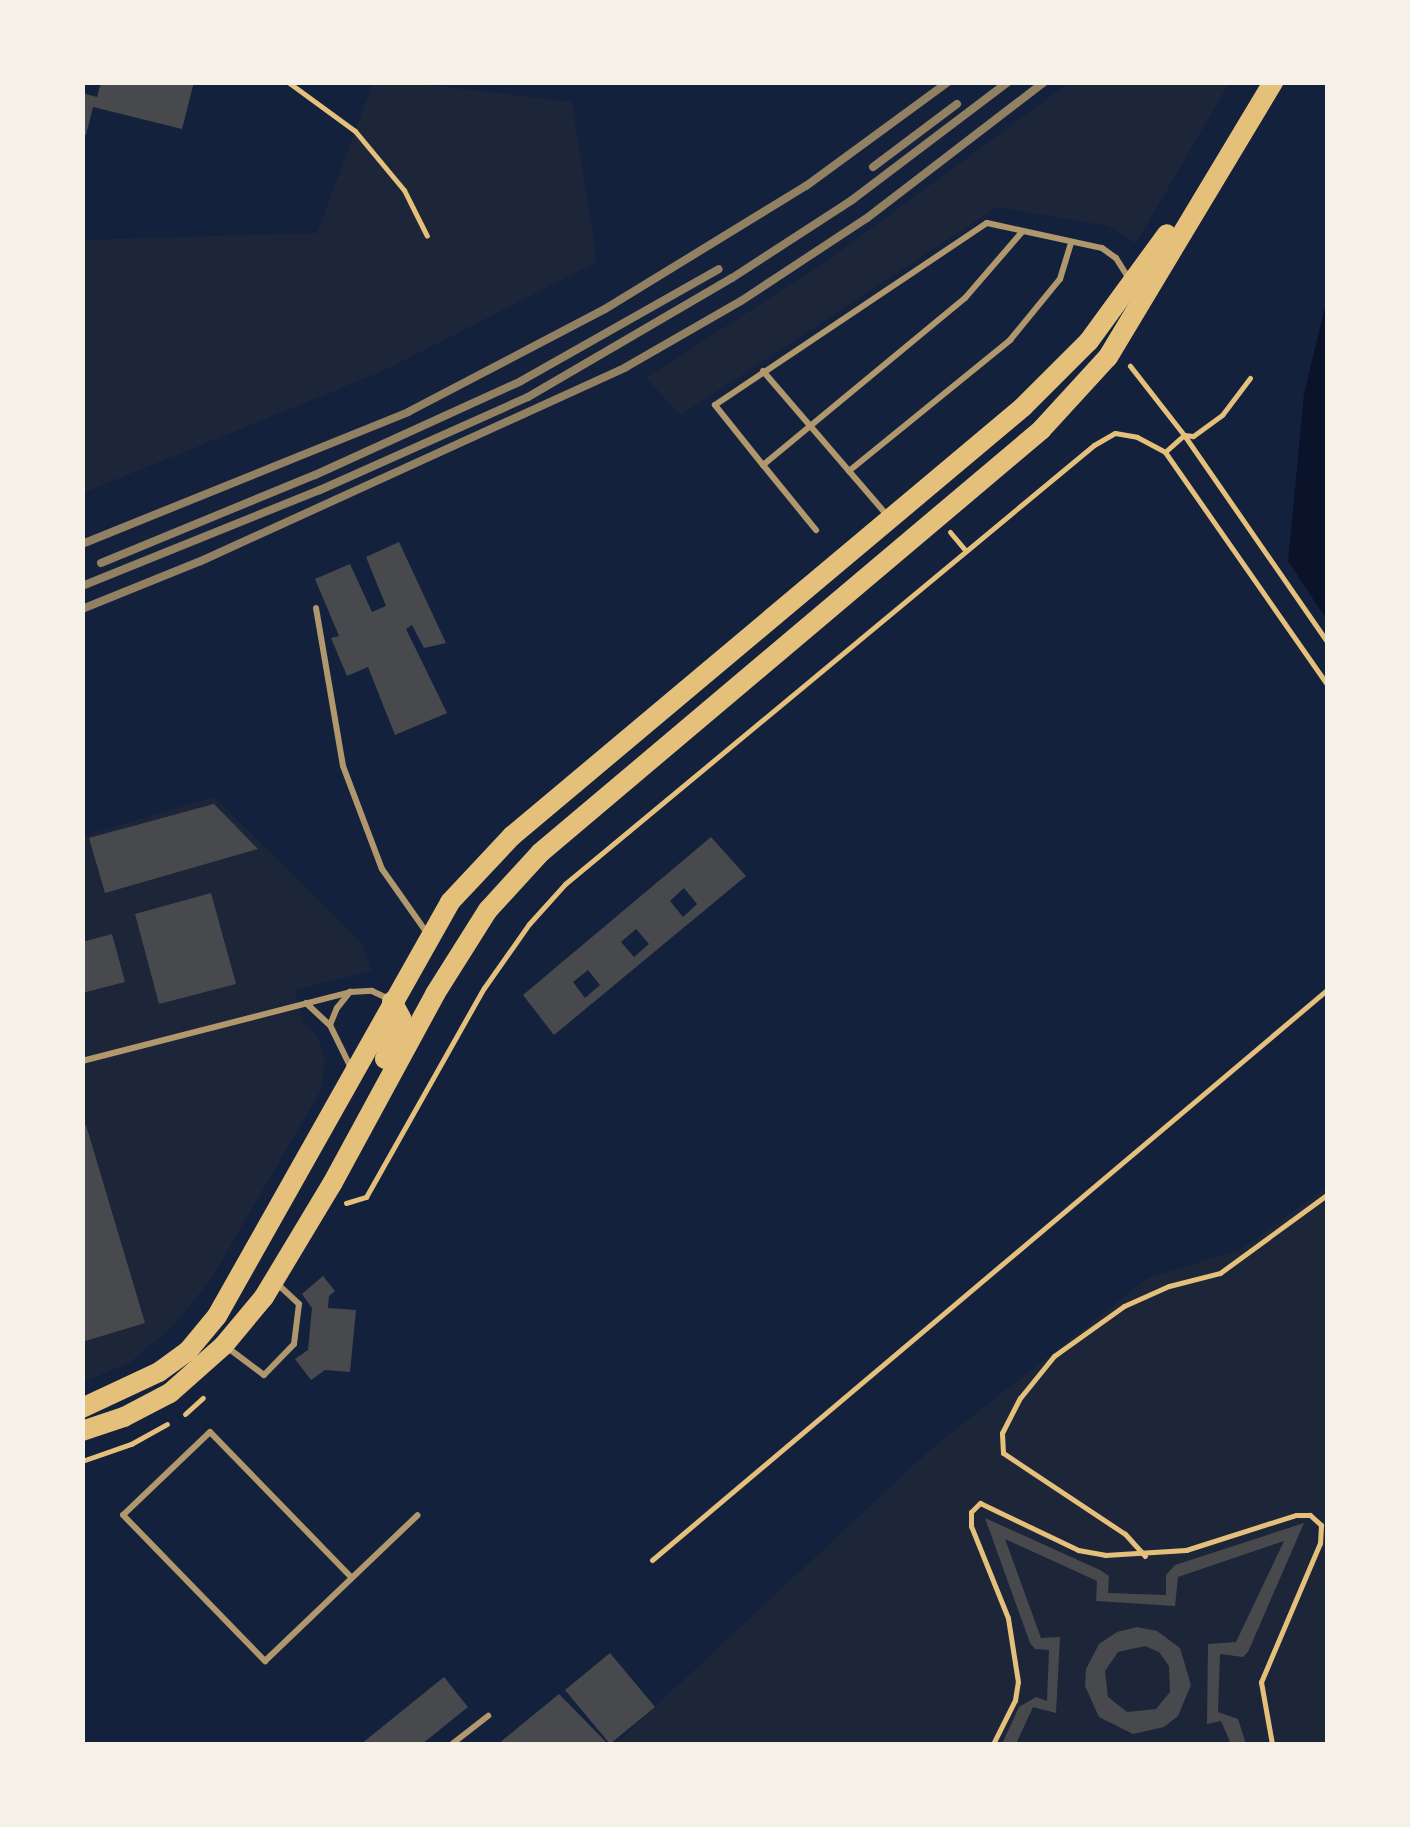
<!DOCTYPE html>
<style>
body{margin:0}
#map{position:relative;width:1410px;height:1827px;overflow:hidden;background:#14213d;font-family:"Work Sans",sans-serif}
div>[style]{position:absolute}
.green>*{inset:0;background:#1d2539}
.water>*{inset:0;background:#0b132b}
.building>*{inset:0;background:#48494c}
.path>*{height:5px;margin:-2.5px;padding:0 2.5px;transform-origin:2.5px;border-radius:2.5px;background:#e5c07b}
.service>*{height:6px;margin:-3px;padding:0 3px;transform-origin:3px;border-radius:3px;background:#b1986c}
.primary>*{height:20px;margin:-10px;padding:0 10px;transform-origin:10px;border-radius:10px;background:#e5c07b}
.rail>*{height:8px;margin:-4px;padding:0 4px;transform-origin:4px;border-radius:4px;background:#918062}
span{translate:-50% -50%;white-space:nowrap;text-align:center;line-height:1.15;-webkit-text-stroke:10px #f6f1e7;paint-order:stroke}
.frame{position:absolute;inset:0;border:85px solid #f6f1e7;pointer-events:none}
</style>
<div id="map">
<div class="green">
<i style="clip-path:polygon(404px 82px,572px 102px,597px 262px,383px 371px,83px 493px,82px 240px,317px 233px,373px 83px)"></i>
<i style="clip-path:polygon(1069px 83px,1229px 83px,1136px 243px,1108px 226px,997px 207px,681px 415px,646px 378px,827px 261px)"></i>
<i style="clip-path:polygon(214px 797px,362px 943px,372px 971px,295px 990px,303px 1022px,318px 1037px,325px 1062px,321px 1090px,211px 1279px,173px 1326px,129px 1363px,83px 1382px,83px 836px)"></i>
<i style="clip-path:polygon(1327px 1187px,1327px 1744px,615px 1744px,931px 1449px,1148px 1278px,1242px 1249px)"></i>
</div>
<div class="water">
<i style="clip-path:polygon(1327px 298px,1327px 620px,1288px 561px,1304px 394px)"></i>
</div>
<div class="building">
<i style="clip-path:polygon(101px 82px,194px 82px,182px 129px,93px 107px,86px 135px,82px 134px,82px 93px,97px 97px)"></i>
<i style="clip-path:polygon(399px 542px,446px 643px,424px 648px,412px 625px,406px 629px,447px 713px,395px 735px,368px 667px,347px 676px,331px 638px,339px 636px,315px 579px,350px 564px,372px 612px,386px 606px,366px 557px)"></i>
<i style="clip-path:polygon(214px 804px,258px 849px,105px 893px,89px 838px)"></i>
<i style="clip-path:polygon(evenodd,711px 837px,746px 876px,554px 1035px,523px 995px,711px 837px,684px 888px,697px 904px,683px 917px,670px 901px,684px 888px,711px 837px,636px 929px,649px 944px,634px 957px,621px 942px,636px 929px,711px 837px,588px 970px,600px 985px,585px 998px,573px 982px,588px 970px)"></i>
<i style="clip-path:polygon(211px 893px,236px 984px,159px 1004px,135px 914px)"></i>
<i style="clip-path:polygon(112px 934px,125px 982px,82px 993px,82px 942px)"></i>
<i style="clip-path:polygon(86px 1125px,145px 1323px,82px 1342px,82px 1126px)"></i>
<i style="clip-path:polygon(323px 1276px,335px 1291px,329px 1296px,328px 1308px,356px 1310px,350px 1372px,325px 1370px,311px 1380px,295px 1359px,308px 1350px,312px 1308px,302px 1294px)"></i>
<i style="clip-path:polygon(985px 1518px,1100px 1570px,1109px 1576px,1108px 1593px,1166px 1595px,1166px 1575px,1175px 1565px,1304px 1523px,1248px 1652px,1243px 1657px,1220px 1654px,1218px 1712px,1238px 1719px,1246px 1744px,1231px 1744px,1221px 1721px,1207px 1724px,1208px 1644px,1236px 1642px,1284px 1541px,1178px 1577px,1175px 1606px,1096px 1601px,1097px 1581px,1005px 1539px,1041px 1638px,1060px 1637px,1056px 1713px,1033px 1707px,1016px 1744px,1002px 1744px,1019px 1707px,1036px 1697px,1047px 1701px,1049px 1650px,1035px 1649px,1030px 1643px)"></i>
<i style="clip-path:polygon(evenodd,1137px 1627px,1157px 1631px,1180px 1648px,1191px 1685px,1178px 1716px,1164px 1727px,1133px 1734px,1099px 1717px,1085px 1686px,1086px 1669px,1099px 1644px,1117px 1632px,1137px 1627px,1145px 1646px,1159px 1652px,1169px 1666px,1170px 1692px,1156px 1709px,1127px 1712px,1108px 1697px,1105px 1671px,1118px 1652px,1145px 1646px)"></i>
<i style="clip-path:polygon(610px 1653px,655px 1707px,610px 1744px,565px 1690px)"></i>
<i style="clip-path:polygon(444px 1677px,468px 1707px,422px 1744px,361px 1744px)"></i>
<i style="clip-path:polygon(559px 1694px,608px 1744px,498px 1744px)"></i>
</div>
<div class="path">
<i style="left:288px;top:82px;width:83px;rotate:36.2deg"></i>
<i style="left:355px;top:131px;width:77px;rotate:50.3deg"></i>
<i style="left:404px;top:190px;width:51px;rotate:63.4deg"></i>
<i style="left:1250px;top:378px;width:46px;rotate:127.1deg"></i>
<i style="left:1222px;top:415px;width:36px;rotate:144deg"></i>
<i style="left:1193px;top:436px;width:9px;rotate:-174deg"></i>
<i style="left:1184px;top:435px;width:253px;rotate:55.3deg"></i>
<i style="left:1165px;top:452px;width:285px;rotate:55.1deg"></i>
<i style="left:950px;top:532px;width:25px;rotate:50deg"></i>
<i style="left:346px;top:1203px;width:21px;rotate:-17deg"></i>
<i style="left:366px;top:1197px;width:240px;rotate:-60.6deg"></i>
<i style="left:484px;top:988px;width:78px;rotate:-54.9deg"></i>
<i style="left:529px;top:924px;width:54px;rotate:-48deg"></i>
<i style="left:565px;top:884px;width:687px;rotate:-39.69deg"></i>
<i style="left:1094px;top:445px;width:24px;rotate:-30deg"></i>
<i style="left:1115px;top:433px;width:22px;rotate:10deg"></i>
<i style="left:1137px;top:437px;width:32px;rotate:28deg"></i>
<i style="left:1165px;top:452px;width:25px;rotate:-42deg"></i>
<i style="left:1184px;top:435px;width:88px;rotate:-128deg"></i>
<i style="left:185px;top:1414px;width:24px;rotate:-42deg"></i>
<i style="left:82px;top:1461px;width:52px;rotate:-19.1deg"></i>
<i style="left:131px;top:1444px;width:41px;rotate:-29.1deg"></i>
<i style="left:1145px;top:1556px;width:30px;rotate:-132deg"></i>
<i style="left:1125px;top:1534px;width:146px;rotate:-146.4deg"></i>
<i style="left:1003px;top:1453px;width:20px;rotate:-93deg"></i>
<i style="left:1002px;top:1433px;width:39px;rotate:-63deg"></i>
<i style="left:1020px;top:1398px;width:54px;rotate:-51deg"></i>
<i style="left:1054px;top:1356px;width:86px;rotate:-35.5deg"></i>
<i style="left:1124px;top:1306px;width:49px;rotate:-24deg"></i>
<i style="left:1169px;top:1286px;width:53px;rotate:-14.3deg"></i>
<i style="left:1220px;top:1273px;width:134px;rotate:-36.2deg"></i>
<i style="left:652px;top:1560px;width:885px;rotate:-40.19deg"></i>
<i style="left:993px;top:1744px;width:49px;rotate:-63.4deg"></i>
<i style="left:1015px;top:1700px;width:18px;rotate:-81deg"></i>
<i style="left:1018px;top:1682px;width:65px;rotate:-98.9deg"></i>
<i style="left:1008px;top:1618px;width:99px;rotate:-111.9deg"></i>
<i style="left:971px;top:1526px;width:14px;rotate:-90deg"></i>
<i style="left:971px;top:1512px;width:13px;rotate:-45deg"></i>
<i style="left:980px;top:1503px;width:109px;rotate:25.6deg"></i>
<i style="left:1078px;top:1550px;width:27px;rotate:10deg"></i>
<i style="left:1105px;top:1555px;width:81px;rotate:-3.5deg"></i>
<i style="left:1186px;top:1550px;width:115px;rotate:-17.7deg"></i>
<i style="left:1296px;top:1515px;width:14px"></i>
<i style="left:1310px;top:1515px;width:15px;rotate:42deg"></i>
<i style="left:1321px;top:1525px;width:18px;rotate:93deg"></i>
<i style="left:1320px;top:1543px;width:151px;rotate:113deg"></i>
<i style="left:1261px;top:1682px;width:63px;rotate:79.9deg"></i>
</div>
<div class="service">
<i style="left:1022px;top:232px;width:87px;rotate:130.8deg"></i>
<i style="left:965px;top:298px;width:262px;rotate:140.4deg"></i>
<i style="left:763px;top:465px;width:77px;rotate:-128.7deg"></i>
<i style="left:715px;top:405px;width:327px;rotate:-33.8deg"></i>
<i style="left:987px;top:223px;width:118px;rotate:12.3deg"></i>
<i style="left:1102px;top:248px;width:17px;rotate:36deg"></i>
<i style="left:1116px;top:258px;width:25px;rotate:58deg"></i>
<i style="left:763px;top:371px;width:189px;rotate:49.3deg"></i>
<i style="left:763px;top:465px;width:84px;rotate:50.8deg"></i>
<i style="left:849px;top:471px;width:208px;rotate:-39.1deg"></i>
<i style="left:1010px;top:340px;width:79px;rotate:-50.7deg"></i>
<i style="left:1060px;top:279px;width:38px;rotate:-73deg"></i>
<i style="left:316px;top:608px;width:160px;rotate:80.3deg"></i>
<i style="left:343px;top:766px;width:110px;rotate:69.3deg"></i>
<i style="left:382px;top:869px;width:78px;rotate:54.9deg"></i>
<i style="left:306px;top:1003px;width:33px;rotate:43deg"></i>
<i style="left:82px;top:1061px;width:277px;rotate:-14.4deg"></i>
<i style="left:352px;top:1070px;width:50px;rotate:-116.1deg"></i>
<i style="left:330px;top:1025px;width:18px;rotate:-68deg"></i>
<i style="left:337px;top:1008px;width:21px;rotate:-51deg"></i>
<i style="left:350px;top:992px;width:22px;rotate:-3deg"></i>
<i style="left:372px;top:991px;width:17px;rotate:25deg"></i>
<i style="left:228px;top:1348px;width:45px;rotate:36.9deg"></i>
<i style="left:264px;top:1375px;width:43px;rotate:-45.9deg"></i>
<i style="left:294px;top:1344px;width:40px;rotate:-82.9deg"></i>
<i style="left:299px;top:1304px;width:33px;rotate:-137deg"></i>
<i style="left:351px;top:1577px;width:202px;rotate:-134.2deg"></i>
<i style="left:210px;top:1432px;width:120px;rotate:136.3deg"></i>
<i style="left:123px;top:1515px;width:204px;rotate:45.8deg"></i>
<i style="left:265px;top:1661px;width:211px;rotate:-43.7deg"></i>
<i style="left:452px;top:1744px;width:46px;rotate:-37.9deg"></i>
</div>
<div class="primary">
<i style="left:385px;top:1059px;width:44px;rotate:-68.7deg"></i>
<i style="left:401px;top:1018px;width:19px;rotate:-118deg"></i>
<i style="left:82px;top:1408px;width:85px;rotate:-25.1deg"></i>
<i style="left:159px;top:1372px;width:36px;rotate:-36deg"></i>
<i style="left:188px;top:1351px;width:45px;rotate:-50.4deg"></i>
<i style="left:217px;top:1316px;width:475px;rotate:-60.6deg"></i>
<i style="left:450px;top:902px;width:91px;rotate:-46.8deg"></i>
<i style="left:512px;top:836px;width:667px;rotate:-40.01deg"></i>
<i style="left:1023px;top:407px;width:93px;rotate:-45deg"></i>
<i style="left:1089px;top:341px;width:132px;rotate:-53.9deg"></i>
<i style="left:82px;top:1431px;width:44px;rotate:-18.4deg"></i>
<i style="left:124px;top:1417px;width:52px;rotate:-27.6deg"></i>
<i style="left:170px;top:1393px;width:72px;rotate:-41.6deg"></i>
<i style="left:224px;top:1345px;width:62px;rotate:-50.2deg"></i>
<i style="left:264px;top:1297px;width:132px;rotate:-59deg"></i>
<i style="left:332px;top:1184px;width:216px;rotate:-61.5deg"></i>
<i style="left:435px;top:994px;width:99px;rotate:-57.8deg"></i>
<i style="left:488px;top:910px;width:77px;rotate:-47.6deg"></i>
<i style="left:540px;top:853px;width:656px;rotate:-40.17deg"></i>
<i style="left:1041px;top:430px;width:99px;rotate:-47.5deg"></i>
<i style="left:1108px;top:357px;width:321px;rotate:-59deg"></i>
</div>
<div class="rail">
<i style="left:873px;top:167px;width:105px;rotate:-36.9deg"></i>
<i style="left:82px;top:544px;width:352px;rotate:-22deg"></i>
<i style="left:408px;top:412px;width:222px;rotate:-27.6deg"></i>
<i style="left:605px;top:309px;width:236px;rotate:-31.5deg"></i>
<i style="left:806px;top:186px;width:176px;rotate:-36.2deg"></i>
<i style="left:101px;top:563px;width:231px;rotate:-22.4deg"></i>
<i style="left:315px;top:475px;width:226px;rotate:-24.5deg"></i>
<i style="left:521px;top:381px;width:227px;rotate:-29.5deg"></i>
<i style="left:82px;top:586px;width:257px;rotate:-22deg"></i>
<i style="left:320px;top:490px;width:228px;rotate:-24.1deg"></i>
<i style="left:528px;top:397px;width:236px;rotate:-30.3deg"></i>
<i style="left:732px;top:278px;width:143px;rotate:-33deg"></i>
<i style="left:852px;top:200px;width:196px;rotate:-37.1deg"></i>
<i style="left:82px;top:609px;width:128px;rotate:-22deg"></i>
<i style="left:201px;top:561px;width:467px;rotate:-24.5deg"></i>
<i style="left:626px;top:367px;width:133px;rotate:-29.9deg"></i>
<i style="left:741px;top:301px;width:151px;rotate:-33.4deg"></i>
<i style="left:867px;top:218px;width:223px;rotate:-37.5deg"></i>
</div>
<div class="frame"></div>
</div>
